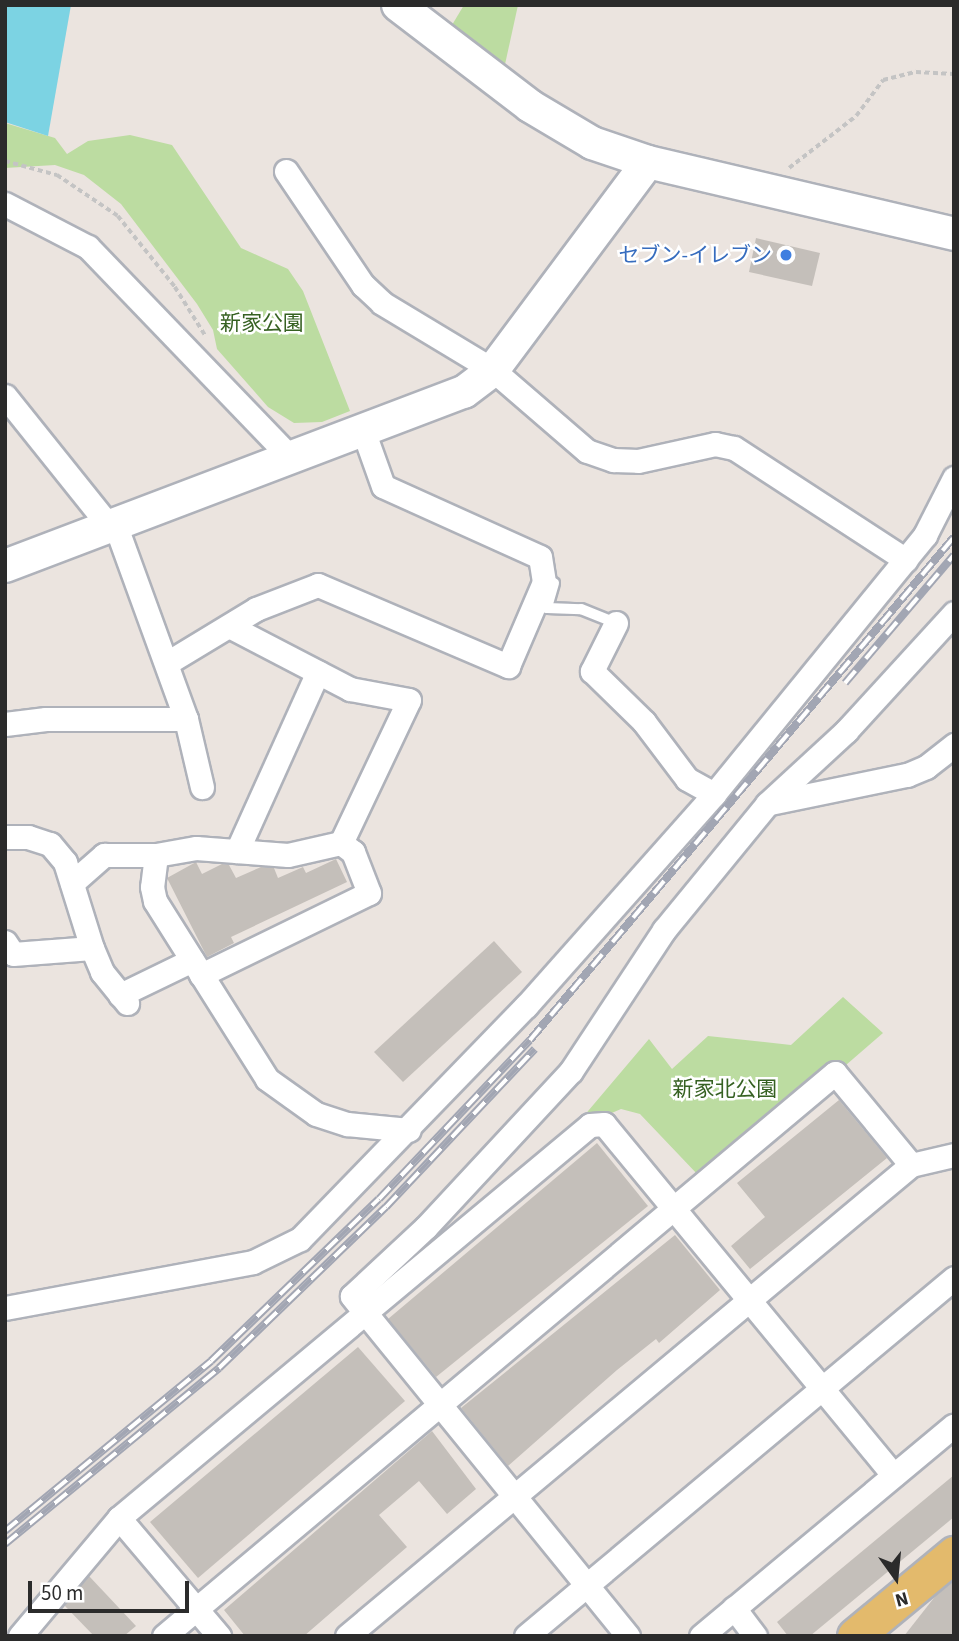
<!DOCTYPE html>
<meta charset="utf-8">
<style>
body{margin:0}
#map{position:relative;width:959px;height:1641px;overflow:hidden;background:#ebe4df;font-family:"Source Sans 3","Noto Sans JP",sans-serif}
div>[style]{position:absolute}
.green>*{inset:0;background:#bcdca1}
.water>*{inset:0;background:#7cd3e3}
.building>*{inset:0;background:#c4bfba}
.path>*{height:3.5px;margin-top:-1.75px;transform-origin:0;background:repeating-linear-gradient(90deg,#c4c4c4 0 5px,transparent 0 8.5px)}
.roads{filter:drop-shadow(2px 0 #afb2ba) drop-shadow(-2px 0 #afb2ba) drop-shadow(0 2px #afb2ba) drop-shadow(0 -2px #afb2ba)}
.lane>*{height:10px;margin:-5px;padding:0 5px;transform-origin:5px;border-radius:5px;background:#fff}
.street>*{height:23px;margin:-11.5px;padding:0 11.5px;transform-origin:11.5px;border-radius:11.5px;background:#fff}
.secondary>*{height:32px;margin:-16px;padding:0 16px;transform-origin:16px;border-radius:16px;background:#fff}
.primary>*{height:35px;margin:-17.5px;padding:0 17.5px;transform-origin:17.5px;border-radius:17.5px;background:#e3ba6c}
.rail>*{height:8px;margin-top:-4px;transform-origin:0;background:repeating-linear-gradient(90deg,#fff 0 16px,#a2a6b3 0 32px);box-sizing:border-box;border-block:2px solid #a2a6b3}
.dots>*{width:19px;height:19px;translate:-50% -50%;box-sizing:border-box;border:4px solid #fff;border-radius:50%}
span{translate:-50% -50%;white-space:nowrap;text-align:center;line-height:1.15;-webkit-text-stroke:5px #fff;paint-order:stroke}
.shop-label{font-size:21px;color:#366cbe}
.right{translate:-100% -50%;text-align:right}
.park-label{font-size:21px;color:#366122}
.frame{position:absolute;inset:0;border:7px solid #2b2b2b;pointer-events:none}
.north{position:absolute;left:861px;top:1543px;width:70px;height:70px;-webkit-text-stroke:5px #fff;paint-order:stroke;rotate:165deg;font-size:19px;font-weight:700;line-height:28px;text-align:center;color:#2b2b2b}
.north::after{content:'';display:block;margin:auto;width:24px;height:32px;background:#2b2b2b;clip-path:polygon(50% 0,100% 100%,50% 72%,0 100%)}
.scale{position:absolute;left:28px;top:1581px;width:161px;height:32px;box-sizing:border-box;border:4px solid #2b2b2b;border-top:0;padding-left:9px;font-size:21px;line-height:24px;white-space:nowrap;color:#2b2b2b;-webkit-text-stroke:5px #fff;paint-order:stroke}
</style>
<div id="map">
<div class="green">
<i style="clip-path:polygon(464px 5px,518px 5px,504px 69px,449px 30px)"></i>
<i style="clip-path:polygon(5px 123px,55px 138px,67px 154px,88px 141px,130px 135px,172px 145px,241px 248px,288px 269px,303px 291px,350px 411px,322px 422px,294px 423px,268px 407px,217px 349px,213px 330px,197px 304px,121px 204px,84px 175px,55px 165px,5px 168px)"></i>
<i style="clip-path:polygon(843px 997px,883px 1033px,846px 1065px,840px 1060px,699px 1176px,640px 1114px,621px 1109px,572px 1130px,649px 1039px,672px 1069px,708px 1036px,791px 1045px)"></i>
</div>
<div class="water">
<i style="clip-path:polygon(5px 5px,71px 5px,48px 136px,5px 122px)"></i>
</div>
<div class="building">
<i style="clip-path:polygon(756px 238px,820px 253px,812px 286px,749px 272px)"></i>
<i style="clip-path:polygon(336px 859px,347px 882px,231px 937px,234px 943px,207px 957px,167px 878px,196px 862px,202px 874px,222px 864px,229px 865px,236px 878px,261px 867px,274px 868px,278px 878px,303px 867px,306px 873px)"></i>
<i style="clip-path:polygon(494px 941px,522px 972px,403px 1082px,374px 1052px)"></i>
<i style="clip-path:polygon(839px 1100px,887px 1158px,750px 1269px,731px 1246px,765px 1217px,737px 1183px)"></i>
<i style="clip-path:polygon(597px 1143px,648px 1206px,436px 1377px,388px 1319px)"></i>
<i style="clip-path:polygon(675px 1235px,720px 1290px,659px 1343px,656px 1339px,617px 1370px,508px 1466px,461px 1408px)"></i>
<i style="clip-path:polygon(358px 1347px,405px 1401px,198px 1578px,150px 1522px)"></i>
<i style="clip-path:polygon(432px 1431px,476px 1489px,447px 1514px,419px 1481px,379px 1515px,407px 1547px,304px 1636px,245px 1636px,224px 1610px)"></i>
<i style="clip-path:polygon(954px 1475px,954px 1517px,810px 1636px,788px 1636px,777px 1622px)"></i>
<i style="clip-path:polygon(89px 1576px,136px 1626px,124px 1636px,94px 1636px,64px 1605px)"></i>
<i style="clip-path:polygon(954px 1580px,954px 1636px,904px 1636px,937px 1594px)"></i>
</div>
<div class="path">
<i style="left:5px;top:161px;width:54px;rotate:15.1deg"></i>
<i style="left:57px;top:175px;width:73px;rotate:33.9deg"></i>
<i style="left:118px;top:216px;width:91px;rotate:51.2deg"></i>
<i style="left:175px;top:287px;width:57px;rotate:58deg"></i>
<i style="left:789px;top:168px;width:85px;rotate:-37.8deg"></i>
<i style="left:856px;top:116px;width:45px;rotate:-53.1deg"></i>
<i style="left:883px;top:80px;width:34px;rotate:-14deg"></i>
<i style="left:916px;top:72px;width:38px;rotate:3deg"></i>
</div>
<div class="roads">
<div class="lane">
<i style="left:554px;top:583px;width:26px;rotate:106deg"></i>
<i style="left:547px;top:608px;width:34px;rotate:2deg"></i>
<i style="left:581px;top:609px;width:38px;rotate:22deg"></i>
</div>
<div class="street">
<i style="left:286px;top:171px;width:138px;rotate:56deg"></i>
<i style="left:363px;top:285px;width:26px;rotate:43deg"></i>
<i style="left:382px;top:303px;width:130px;rotate:31.1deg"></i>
<i style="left:493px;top:370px;width:124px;rotate:40.8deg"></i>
<i style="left:587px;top:451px;width:28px;rotate:19deg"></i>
<i style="left:613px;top:460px;width:25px;rotate:2deg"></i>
<i style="left:638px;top:461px;width:79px;rotate:-12.4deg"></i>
<i style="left:715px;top:444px;width:19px;rotate:12deg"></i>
<i style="left:734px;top:448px;width:205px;rotate:33.1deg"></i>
<i style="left:5px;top:204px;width:93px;rotate:27.4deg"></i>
<i style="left:88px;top:247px;width:291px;rotate:46.1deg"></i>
<i style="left:5px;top:396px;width:166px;rotate:51.3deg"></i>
<i style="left:115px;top:524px;width:208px;rotate:70deg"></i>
<i style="left:186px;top:719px;width:70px;rotate:76.8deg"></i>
<i style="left:616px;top:623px;width:54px;rotate:116.6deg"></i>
<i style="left:592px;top:671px;width:73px;rotate:44.4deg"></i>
<i style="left:644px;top:722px;width:71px;rotate:53deg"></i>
<i style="left:687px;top:779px;width:31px;rotate:29deg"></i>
<i style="left:167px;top:663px;width:104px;rotate:-31.2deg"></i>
<i style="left:256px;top:609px;width:66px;rotate:-21.2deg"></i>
<i style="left:318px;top:585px;width:207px;rotate:23.1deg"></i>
<i style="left:508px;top:666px;width:91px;rotate:-66.8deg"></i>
<i style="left:544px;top:582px;width:25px;rotate:-99deg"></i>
<i style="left:540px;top:557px;width:172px;rotate:-155.7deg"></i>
<i style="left:383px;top:486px;width:59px;rotate:-109.7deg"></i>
<i style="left:5px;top:724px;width:41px;rotate:-7deg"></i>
<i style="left:46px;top:719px;width:140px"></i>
<i style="left:770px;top:803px;width:140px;rotate:-11.6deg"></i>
<i style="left:907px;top:775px;width:21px;rotate:-23deg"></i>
<i style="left:926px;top:767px;width:36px;rotate:-38deg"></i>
<i style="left:5px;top:837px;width:23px"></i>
<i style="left:28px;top:837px;width:23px;rotate:18deg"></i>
<i style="left:50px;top:844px;width:23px;rotate:50deg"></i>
<i style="left:65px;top:862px;width:90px;rotate:72.6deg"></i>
<i style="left:92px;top:948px;width:26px;rotate:67deg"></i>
<i style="left:102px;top:972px;width:40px;rotate:51deg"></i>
<i style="left:237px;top:851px;width:196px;rotate:-65.7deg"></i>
<i style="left:156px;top:855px;width:32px;rotate:97deg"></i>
<i style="left:152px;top:887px;width:14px;rotate:78deg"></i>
<i style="left:155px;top:901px;width:210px;rotate:57.8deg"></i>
<i style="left:267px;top:1079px;width:60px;rotate:35.5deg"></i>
<i style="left:316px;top:1114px;width:33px;rotate:18deg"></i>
<i style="left:347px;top:1124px;width:62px;rotate:5.5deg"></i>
<i style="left:72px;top:883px;width:43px;rotate:-41.2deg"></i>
<i style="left:104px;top:855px;width:52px"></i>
<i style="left:156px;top:855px;width:41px;rotate:-9.9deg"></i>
<i style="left:196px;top:848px;width:92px;rotate:4.4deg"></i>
<i style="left:288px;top:855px;width:54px;rotate:-12.8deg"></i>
<i style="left:341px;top:843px;width:158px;rotate:-64.6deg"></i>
<i style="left:409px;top:700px;width:60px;rotate:-169.4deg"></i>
<i style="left:350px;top:689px;width:136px;rotate:-152.5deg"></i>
<i style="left:5px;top:942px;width:14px;rotate:56deg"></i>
<i style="left:13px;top:954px;width:79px;rotate:-4.3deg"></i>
<i style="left:201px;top:975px;width:187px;rotate:-26deg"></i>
<i style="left:369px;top:893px;width:44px;rotate:-111.3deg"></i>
<i style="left:353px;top:852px;width:15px;rotate:-143deg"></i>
<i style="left:120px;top:995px;width:80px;rotate:-25.9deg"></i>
<i style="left:5px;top:1308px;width:252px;rotate:-10.5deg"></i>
<i style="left:253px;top:1262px;width:52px;rotate:-26.1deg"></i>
<i style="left:300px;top:1239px;width:325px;rotate:-45.9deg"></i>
<i style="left:526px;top:1006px;width:283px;rotate:-48.4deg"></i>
<i style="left:714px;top:794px;width:334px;rotate:-50.8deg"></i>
<i style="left:925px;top:535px;width:64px;rotate:-63deg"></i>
<i style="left:119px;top:1518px;width:155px;rotate:49.7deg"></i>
<i style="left:734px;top:1608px;width:35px;rotate:53deg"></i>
<i style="left:20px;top:1636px;width:154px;rotate:-50deg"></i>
<i style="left:119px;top:1518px;width:613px;rotate:-39.84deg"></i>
<i style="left:590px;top:1125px;width:14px;rotate:-4deg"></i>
<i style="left:604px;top:1124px;width:455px;rotate:50.5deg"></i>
<i style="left:164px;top:1636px;width:876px;rotate:-40deg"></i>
<i style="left:835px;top:1073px;width:119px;rotate:50.4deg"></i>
<i style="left:347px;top:1636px;width:735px;rotate:-39.87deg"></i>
<i style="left:911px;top:1165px;width:44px;rotate:-13.1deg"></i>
<i style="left:526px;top:1636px;width:558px;rotate:-39.91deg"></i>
<i style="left:628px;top:1636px;width:438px;rotate:-129.1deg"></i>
<i style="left:352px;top:1296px;width:101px;rotate:-43deg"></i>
<i style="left:426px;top:1227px;width:213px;rotate:-47.1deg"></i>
<i style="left:571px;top:1071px;width:169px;rotate:-56.6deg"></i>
<i style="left:664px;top:930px;width:163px;rotate:-50.7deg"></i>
<i style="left:767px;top:804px;width:108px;rotate:-42.7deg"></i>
<i style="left:846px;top:731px;width:160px;rotate:-47.5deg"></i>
<i style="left:701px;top:1636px;width:329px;rotate:-39.8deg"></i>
</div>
<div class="secondary">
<i style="left:398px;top:5px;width:166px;rotate:37.4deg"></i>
<i style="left:530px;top:106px;width:72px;rotate:30.8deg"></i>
<i style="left:592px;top:143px;width:59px;rotate:18.7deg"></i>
<i style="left:648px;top:162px;width:314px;rotate:13.2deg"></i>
<i style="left:5px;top:566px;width:491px;rotate:-20.8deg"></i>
<i style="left:464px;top:392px;width:36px;rotate:-37deg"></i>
<i style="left:493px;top:370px;width:259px;rotate:-53.3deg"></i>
</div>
<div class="primary">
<i style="left:855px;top:1636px;width:129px;rotate:-39.6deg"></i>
</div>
</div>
<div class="rail">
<i style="left:845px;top:683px;width:168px;rotate:-49.6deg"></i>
<i style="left:5px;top:1531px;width:267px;rotate:-39.5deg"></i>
<i style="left:211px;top:1361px;width:233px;rotate:-44deg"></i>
<i style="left:379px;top:1199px;width:219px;rotate:-46.5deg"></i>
<i style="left:530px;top:1040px;width:658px;rotate:-49.87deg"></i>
<i style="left:5px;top:1544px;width:277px;rotate:-39.4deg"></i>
<i style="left:219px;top:1368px;width:232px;rotate:-44deg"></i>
<i style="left:386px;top:1207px;width:217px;rotate:-46.7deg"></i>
</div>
<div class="dots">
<i style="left:786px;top:255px;background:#3f7fe0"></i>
</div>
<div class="shop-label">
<span class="right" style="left:772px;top:255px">セブン-イレブン</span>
</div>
<div class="park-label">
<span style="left:262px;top:323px">新家公園</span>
<span style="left:725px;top:1089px">新家北公園</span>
</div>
<div class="frame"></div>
<div class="north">N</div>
<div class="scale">50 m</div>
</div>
